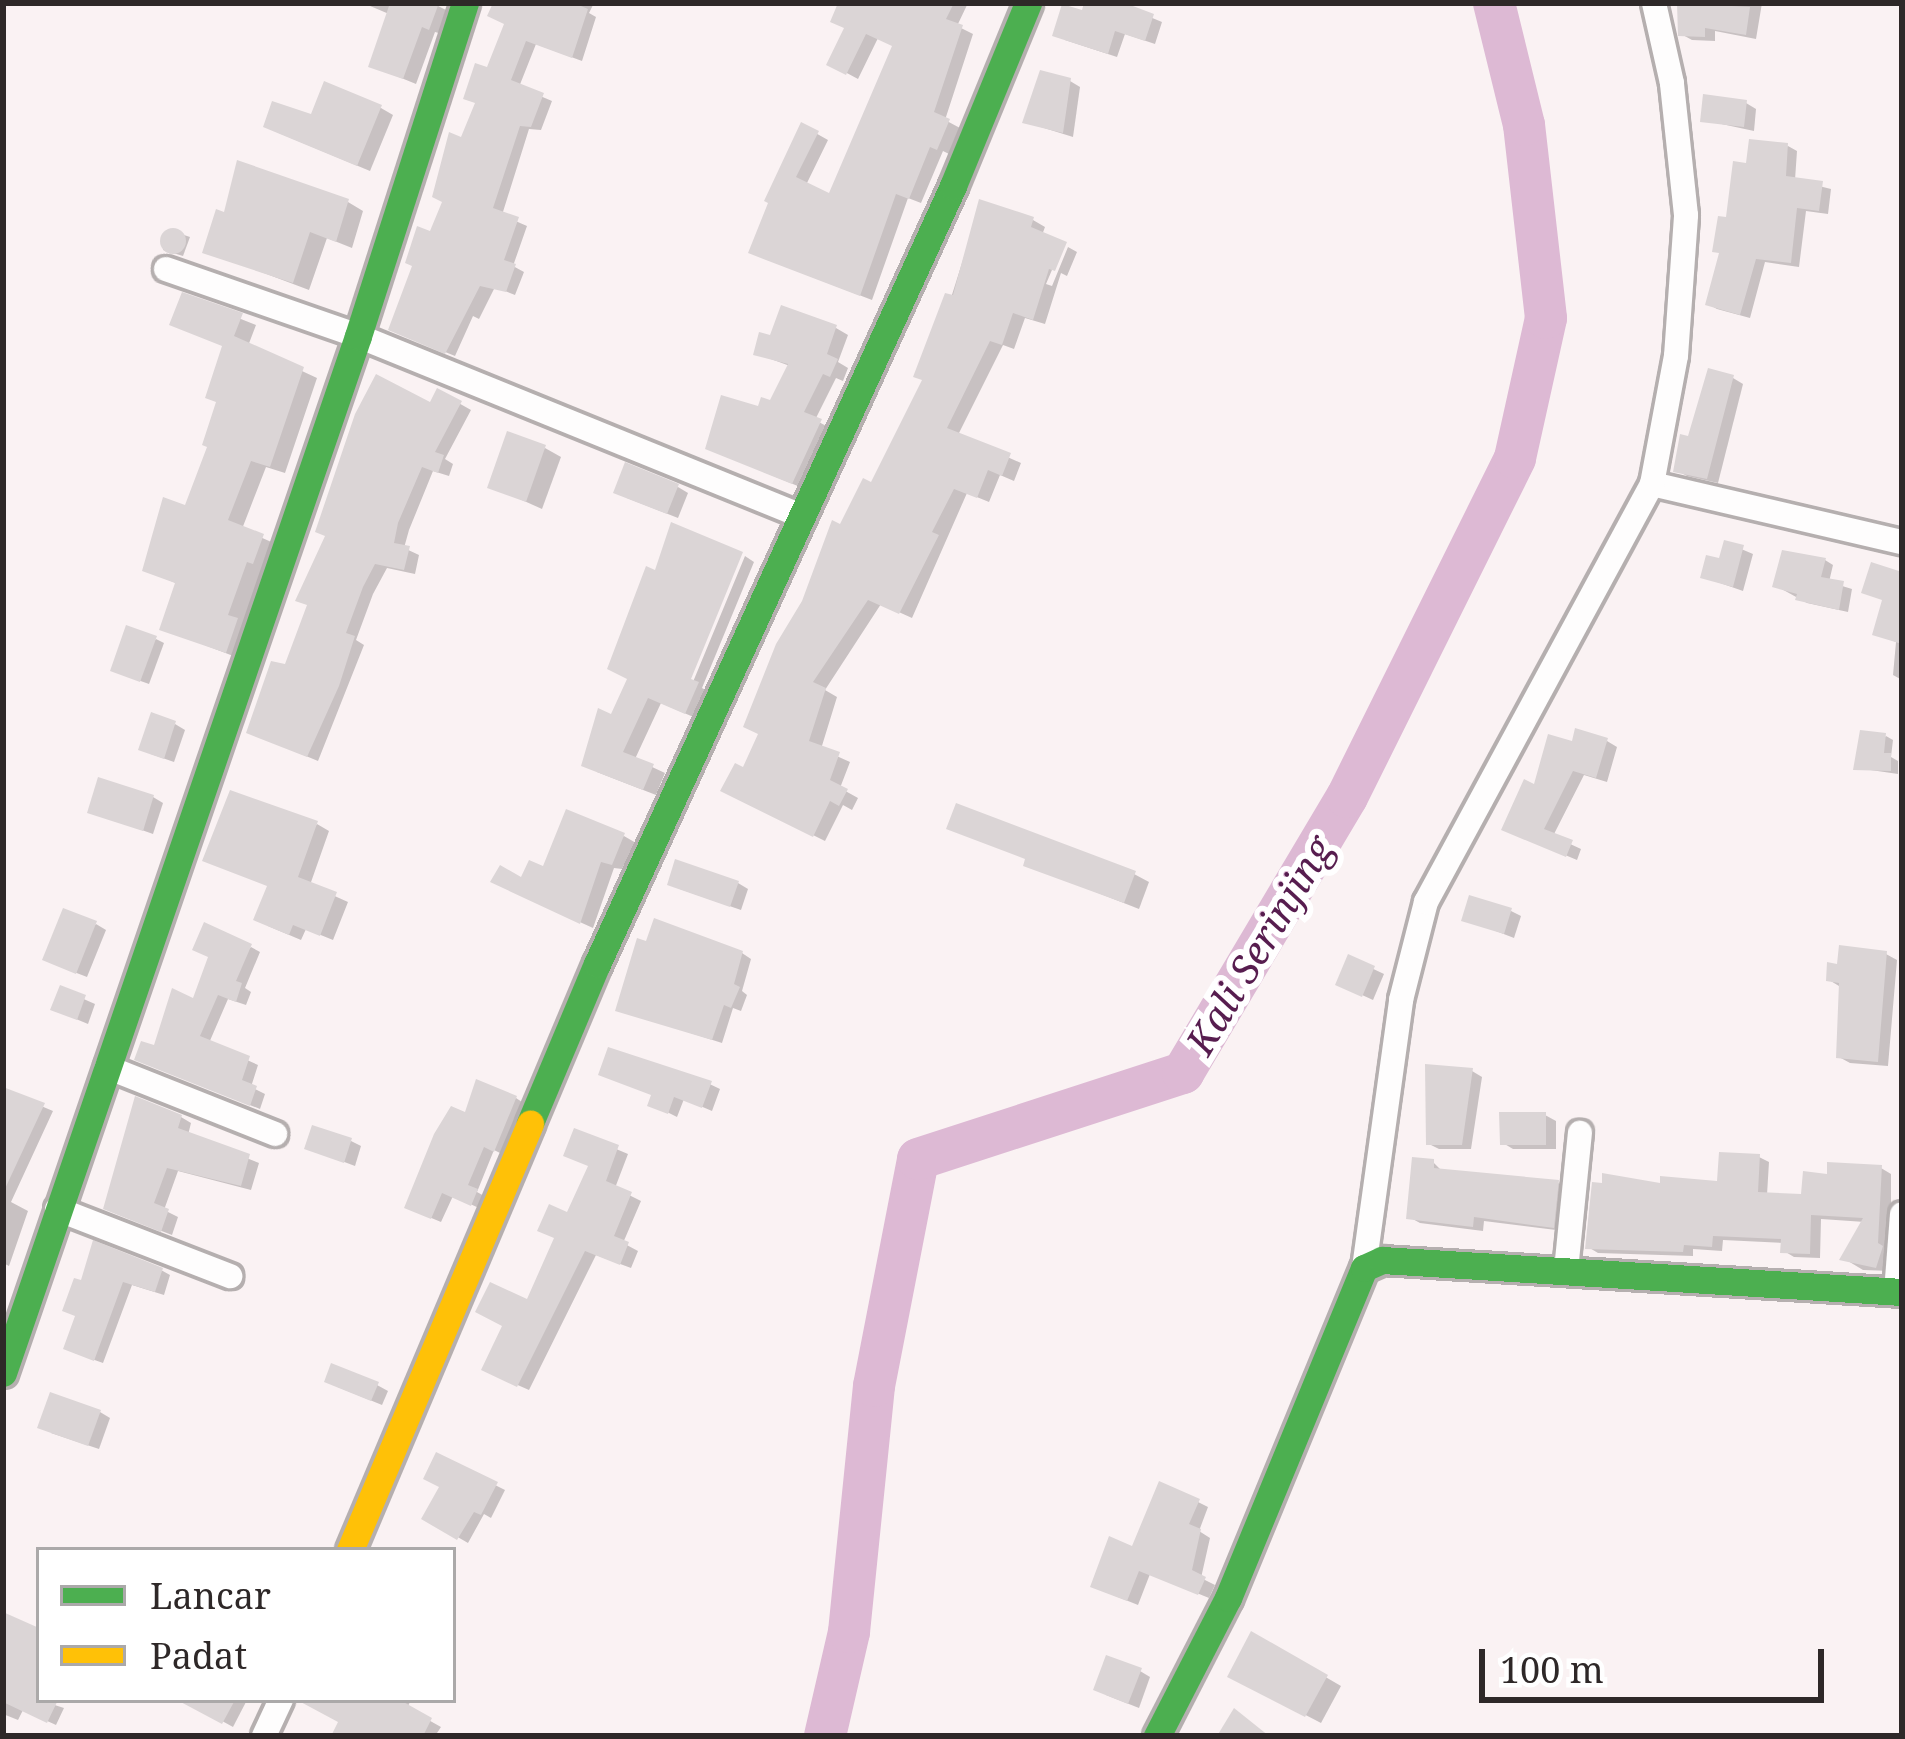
<!DOCTYPE html>
<style>
body{margin:0}
#map{position:relative;width:1905px;height:1739px;overflow:hidden;background:#faf2f3;font-family:"Noto Serif",serif}
div>[style]{position:absolute}
.shadow>*{inset:0;background:#0003}
.river>*{height:42px;margin:-21px;padding:0 21px;transform-origin:21px;border-radius:21px;background:#ddb9d4}
.building>*{inset:0;background:#dbd5d6}
.round{border-radius:50%}
.roads{filter:drop-shadow(3px 0 #b5afaf) drop-shadow(-3px 0 #b5afaf) drop-shadow(0 3px #b5afaf) drop-shadow(0 -3px #b5afaf)}
.street>*{height:24px;margin:-12px;padding:0 12px;transform-origin:12px;border-radius:12px;background:#fefdfd}
.fast>*{height:27px;margin:-13.5px;padding:0 13.5px;transform-origin:13.5px;border-radius:13.5px;background:#4caf50}
.slow>*{height:27px;margin:-13.5px;padding:0 13.5px;transform-origin:13.5px;border-radius:13.5px;background:#ffc107}
span{translate:-50% -50%;white-space:nowrap;text-align:center;line-height:1.15;-webkit-text-stroke:12px #fff;paint-order:stroke}
.water-label{font-size:39px;color:#571d4f;font-style:italic}
.frame{position:absolute;inset:0;border:6px solid #2e2828;pointer-events:none}
.legend{position:absolute;left:36px;top:1547px;width:420px;height:156px;box-sizing:border-box;background:#fff;border:3px solid #aba9a9;margin:0;padding:15px 21px;list-style:none;font-size:36px;color:#2e2828}
.legend li{display:flex;align-items:center;gap:24px;height:60px}
.legend b{width:60px;border:3px solid #aba9a9}
.scale{position:absolute;left:1479px;top:1649px;width:345px;height:54px;box-sizing:border-box;border:6px solid #2e2828;border-top:0;padding-left:15px;font-size:36px;line-height:42px;white-space:nowrap;color:#2e2828;-webkit-text-stroke:9px #fff;paint-order:stroke}
</style>
<div id="map">
<div class="shadow">
<i style="clip-path:polygon(363px 3px,432px 3px,450px 12px,442px 34px,435px 32px,416px 84px,372px 66px,389px 14px)"></i>
<i style="clip-path:polygon(504px 3px,594px 3px,589px 13px,596px 17px,582px 61px,536px 44px,519px 87px,552px 101px,541px 130px,529px 129px,502px 215px,527px 226px,513px 266px,524px 272px,515px 295px,495px 287px,479px 319px,473px 316px,455px 356px,401px 334px,462px 141px,508px 24px)"></i>
<i style="clip-path:polygon(844px 3px,968px 3px,957px 26px,973px 34px,945px 120px,960px 128px,949px 154px,943px 151px,921px 203px,908px 198px,872px 300px,763px 258px,803px 126px,828px 140px,806px 185px,830px 197px,896px 46px,878px 38px,858px 79px,830px 64px,847px 28px)"></i>
<i style="clip-path:polygon(1087px 3px,1116px 3px,1162px 22px,1155px 44px,1125px 34px,1117px 57px,1065px 40px)"></i>
<i style="clip-path:polygon(1680px 3px,1762px 3px,1756px 39px,1715px 31px,1715px 41px,1692px 40px,1681px 34px)"></i>
<i style="clip-path:polygon(1070px 81px,1080px 87px,1073px 137px,1025px 122px)"></i>
<i style="clip-path:polygon(1746px 103px,1756px 109px,1754px 131px,1703px 120px)"></i>
<i style="clip-path:polygon(381px 108px,393px 115px,370px 171px,279px 133px,313px 118px)"></i>
<i style="clip-path:polygon(1788px 146px,1797px 151px,1795px 180px,1831px 189px,1828px 214px,1806px 211px,1799px 267px,1765px 262px,1750px 318px,1717px 309px,1708px 304px,1749px 166px)"></i>
<i style="clip-path:polygon(348px 202px,363px 211px,352px 248px,327px 238px,309px 290px,206px 251px)"></i>
<i style="clip-path:polygon(981px 203px,1033px 220px,1045px 227px,1042px 235px,1063px 244px,1046px 284px,1052px 286px,1068px 247px,1077px 252px,1067px 276px,1061px 273px,1045px 324px,1025px 318px,1014px 349px,1003px 345px,958px 435px,1021px 463px,1014px 481px,1000px 475px,989px 502px,967px 493px,912px 618px,881px 604px,825px 690px,837px 697px,821px 749px,850px 762px,840px 788px,858px 798px,852px 810px,843px 805px,825px 841px,736px 797px,841px 528px,872px 486px,925px 380px)"></i>
<i style="clip-path:polygon(169px 230px,190px 237px,183px 256px,163px 250px)"></i>
<i style="clip-path:polygon(183px 296px,256px 325px,248px 346px,317px 378px,285px 473px,266px 467px,242px 529px,278px 545px,241px 659px,163px 629px,178px 584px,145px 570px,186px 508px,211px 446px,219px 403px,225px 347px)"></i>
<i style="clip-path:polygon(836px 328px,848px 335px,838px 362px,848px 368px,843px 381px,836px 378px,815px 420px,832px 429px,805px 489px,720px 454px,771px 404px,790px 366px,757px 354px,772px 338px)"></i>
<i style="clip-path:polygon(1733px 378px,1743px 384px,1718px 483px,1687px 476px,1676px 470px,1690px 439px)"></i>
<i style="clip-path:polygon(439px 392px,471px 410px,445px 459px,453px 464px,449px 476px,433px 471px,409px 530px,404px 548px,419px 555px,415px 574px,387px 568px,373px 594px,356px 640px,364px 645px,318px 761px,260px 737px,287px 667px)"></i>
<i style="clip-path:polygon(545px 448px,561px 457px,542px 509px,491px 486px)"></i>
<i style="clip-path:polygon(678px 487px,688px 493px,678px 518px,627px 498px)"></i>
<i style="clip-path:polygon(1727px 543px,1753px 554px,1743px 591px,1703px 577px,1721px 562px)"></i>
<i style="clip-path:polygon(745px 556px,754px 562px,702px 688px,709px 692px,698px 719px,661px 703px,635px 759px,665px 773px,656px 795px,597px 772px,630px 678px,657px 574px,683px 691px,688px 694px)"></i>
<i style="clip-path:polygon(1825px 560px,1833px 565px,1829px 582px,1852px 589px,1848px 612px,1807px 603px,1776px 586px)"></i>
<i style="clip-path:polygon(1902px 575px,1902px 680px,1893px 675px,1896px 642px,1876px 634px)"></i>
<i style="clip-path:polygon(156px 639px,164px 643px,149px 684px,121px 674px)"></i>
<i style="clip-path:polygon(175px 724px,185px 730px,174px 762px,151px 754px)"></i>
<i style="clip-path:polygon(1886px 736px,1893px 740px,1891px 757px,1898px 761px,1898px 774px,1857px 768px)"></i>
<i style="clip-path:polygon(1607px 741px,1617px 747px,1607px 782px,1584px 775px,1553px 836px,1581px 849px,1577px 860px,1515px 834px,1536px 788px,1574px 744px)"></i>
<i style="clip-path:polygon(153px 797px,163px 803px,153px 834px,91px 812px)"></i>
<i style="clip-path:polygon(317px 824px,329px 831px,310px 885px,348px 902px,333px 940px,306px 929px,301px 940px,268px 926px,270px 887px)"></i>
<i style="clip-path:polygon(624px 836px,636px 843px,622px 869px,614px 868px,593px 928px,507px 889px)"></i>
<i style="clip-path:polygon(1027px 865px,1134px 874px,1149px 882px,1139px 909px)"></i>
<i style="clip-path:polygon(738px 883px,748px 889px,741px 910px,680px 889px)"></i>
<i style="clip-path:polygon(1511px 911px,1521px 916px,1514px 938px,1465px 919px)"></i>
<i style="clip-path:polygon(96px 924px,106px 930px,87px 977px,56px 965px)"></i>
<i style="clip-path:polygon(251px 947px,260px 952px,245px 988px,251px 992px,246px 1005px,228px 999px,209px 1043px,258px 1065px,251px 1087px,265px 1094px,260px 1109px,147px 1064px,195px 1002px)"></i>
<i style="clip-path:polygon(742px 953px,751px 959px,742px 991px,747px 995px,741px 1011px,733px 1008px,722px 1043px,619px 1010px)"></i>
<i style="clip-path:polygon(1886px 954px,1897px 960px,1888px 1066px,1850px 1063px,1839px 1057px,1839px 986px,1829px 980px)"></i>
<i style="clip-path:polygon(1350px 958px,1384px 974px,1373px 1000px,1349px 989px)"></i>
<i style="clip-path:polygon(61px 989px,95px 1004px,88px 1024px,64px 1014px)"></i>
<i style="clip-path:polygon(1472px 1071px,1482px 1077px,1471px 1149px,1439px 1149px,1429px 1144px)"></i>
<i style="clip-path:polygon(697px 1078px,720px 1089px,712px 1111px,684px 1099px,677px 1117px,651px 1104px)"></i>
<i style="clip-path:polygon(3px 1090px,53px 1111px,11px 1202px,28px 1211px,9px 1266px,3px 1263px)"></i>
<i style="clip-path:polygon(516px 1098px,525px 1104px,504px 1155px,494px 1150px,477px 1192px,486px 1197px,481px 1209px,453px 1196px,441px 1222px,417px 1212px,466px 1116px)"></i>
<i style="clip-path:polygon(1545px 1115px,1556px 1121px,1556px 1149px,1513px 1149px,1503px 1143px)"></i>
<i style="clip-path:polygon(181px 1117px,191px 1123px,188px 1135px,259px 1163px,251px 1190px,178px 1171px,164px 1210px,178px 1217px,172px 1235px,117px 1214px)"></i>
<i style="clip-path:polygon(576px 1132px,628px 1154px,615px 1188px,641px 1201px,623px 1243px,638px 1251px,631px 1268px,596px 1255px,529px 1390px,495px 1375px,591px 1166px)"></i>
<i style="clip-path:polygon(351px 1141px,361px 1146px,355px 1166px,307px 1148px)"></i>
<i style="clip-path:polygon(1759px 1157px,1769px 1162px,1767px 1195px,1803px 1197px,1829px 1177px,1881px 1168px,1891px 1174px,1891px 1271px,1863px 1270px,1843px 1258px,1865px 1222px,1821px 1219px,1820px 1258px,1794px 1257px,1784px 1251px,1784px 1243px,1723px 1240px,1722px 1251px,1693px 1249px,1693px 1256px,1598px 1253px,1588px 1247px,1662px 1187px,1720px 1184px)"></i>
<i style="clip-path:polygon(1433px 1162px,1443px 1172px,1558px 1183px,1568px 1188px,1564px 1231px,1484px 1221px,1483px 1231px,1420px 1223px,1409px 1217px)"></i>
<i style="clip-path:polygon(161px 1270px,170px 1275px,164px 1295px,132px 1285px,103px 1363px,75px 1353px,76px 1282px)"></i>
<i style="clip-path:polygon(377px 1385px,388px 1391px,382px 1405px,338px 1387px)"></i>
<i style="clip-path:polygon(100px 1412px,110px 1418px,99px 1449px,51px 1433px)"></i>
<i style="clip-path:polygon(437px 1456px,505px 1490px,491px 1518px,484px 1514px,468px 1543px,425px 1518px,443px 1487px)"></i>
<i style="clip-path:polygon(1198px 1502px,1208px 1507px,1199px 1531px,1210px 1538px,1201px 1578px,1215px 1585px,1209px 1598px,1150px 1574px,1138px 1605px,1103px 1591px,1134px 1550px)"></i>
<i style="clip-path:polygon(3px 1614px,39px 1631px,39px 1700px,64px 1708px,56px 1725px,23px 1710px,18px 1720px,3px 1714px)"></i>
<i style="clip-path:polygon(1253px 1635px,1341px 1686px,1321px 1723px,1246px 1684px)"></i>
<i style="clip-path:polygon(1140px 1671px,1150px 1677px,1139px 1708px,1106px 1695px)"></i>
<i style="clip-path:polygon(196px 1700px,247px 1700px,233px 1727px,193px 1705px)"></i>
<i style="clip-path:polygon(325px 1700px,411px 1700px,407px 1708px,441px 1727px,435px 1736px,336px 1736px,341px 1722px)"></i>
</div>
<div class="river">
<i style="left:825px;top:1736px;width:107px;rotate:-77deg"></i>
<i style="left:849px;top:1632px;width:247px;rotate:-84.2deg"></i>
<i style="left:874px;top:1386px;width:231px;rotate:-79deg"></i>
<i style="left:918px;top:1159px;width:279px;rotate:-18deg"></i>
<i style="left:1183px;top:1073px;width:321px;rotate:-59.3deg"></i>
<i style="left:1347px;top:797px;width:378px;rotate:-63.6deg"></i>
<i style="left:1515px;top:458px;width:143px;rotate:-77.5deg"></i>
<i style="left:1546px;top:318px;width:194px;rotate:-96.5deg"></i>
<i style="left:1524px;top:125px;width:126px;rotate:-103.8deg"></i>
</div>
<div class="building">
<i style="clip-path:polygon(390px 3px,439px 3px,429px 30px,422px 27px,403px 79px,368px 67px)"></i>
<i style="clip-path:polygon(493px 3px,574px 3px,588px 9px,572px 58px,526px 41px,511px 80px,544px 93px,531px 127px,520px 126px,493px 208px,519px 217px,504px 260px,516px 264px,506px 292px,480px 286px,445px 354px,388px 330px,412px 266px,405px 263px,417px 226px,430px 231px,442px 202px,432px 197px,449px 132px,461px 137px,475px 103px,463px 99px,475px 63px,487px 67px,504px 24px,487px 16px)"></i>
<i style="clip-path:polygon(838px 3px,954px 3px,946px 19px,963px 25px,934px 112px,950px 119px,937px 150px,930px 147px,909px 199px,896px 194px,860px 296px,748px 253px,768px 203px,764px 201px,801px 122px,819px 131px,796px 177px,829px 193px,892px 46px,866px 34px,846px 75px,826px 65px,844px 28px,830px 22px)"></i>
<i style="clip-path:polygon(1084px 3px,1125px 3px,1154px 14px,1145px 41px,1115px 31px,1108px 54px,1052px 36px,1062px 4px,1082px 10px)"></i>
<i style="clip-path:polygon(1677px 3px,1750px 7px,1746px 35px,1705px 28px,1705px 37px,1678px 36px)"></i>
<i style="clip-path:polygon(1040px 70px,1071px 78px,1063px 133px,1022px 123px)"></i>
<i style="clip-path:polygon(324px 81px,382px 105px,357px 166px,263px 127px,272px 101px,311px 114px)"></i>
<i style="clip-path:polygon(1703px 94px,1747px 100px,1744px 127px,1700px 122px)"></i>
<i style="clip-path:polygon(1749px 139px,1788px 143px,1786px 176px,1823px 181px,1819px 211px,1797px 208px,1791px 263px,1756px 259px,1740px 315px,1705px 305px,1719px 253px,1712px 252px,1718px 216px,1726px 217px,1733px 161px,1746px 163px)"></i>
<i style="clip-path:polygon(237px 160px,349px 199px,336px 242px,310px 232px,293px 283px,202px 253px,216px 209px,224px 212px)"></i>
<i style="clip-path:polygon(979px 199px,1034px 217px,1031px 227px,1067px 242px,1055px 271px,1049px 269px,1033px 320px,1013px 313px,1002px 345px,990px 341px,947px 428px,1011px 453px,1002px 476px,988px 470px,977px 498px,954px 489px,932px 532px,939px 535px,899px 614px,868px 600px,813px 682px,826px 688px,809px 741px,840px 752px,830px 780px,848px 789px,839px 806px,830px 801px,813px 837px,720px 791px,735px 763px,743px 767px,758px 734px,743px 727px,776px 644px,802px 601px,832px 520px,840px 524px,863px 478px,871px 482px,922px 380px,913px 377px,945px 293px,953px 295px)"></i>
<i class="round" style="left:160px;top:228px;width:26px;height:26px"></i>
<i style="clip-path:polygon(182px 292px,243px 313px,234px 336px,304px 367px,270px 467px,251px 461px,228px 520px,264px 534px,253px 564px,247px 562px,228px 615px,238px 618px,226px 653px,159px 630px,175px 583px,142px 571px,163px 497px,185px 505px,207px 447px,202px 445px,216px 402px,205px 398px,222px 346px,169px 325px)"></i>
<i style="clip-path:polygon(781px 305px,837px 325px,827px 354px,838px 359px,830px 377px,823px 374px,804px 412px,822px 419px,792px 484px,705px 449px,721px 395px,758px 406px,761px 397px,770px 400px,788px 364px,753px 355px,759px 332px,770px 335px)"></i>
<i style="clip-path:polygon(1708px 368px,1734px 375px,1707px 479px,1673px 472px,1680px 434px,1688px 436px)"></i>
<i style="clip-path:polygon(376px 374px,430px 402px,437px 388px,462px 401px,435px 452px,444px 455px,438px 473px,422px 467px,398px 523px,394px 543px,410px 546px,404px 570px,375px 564px,363px 587px,346px 633px,355px 636px,339px 686px,307px 757px,246px 733px,271px 661px,285px 664px,307px 605px,295px 601px,325px 536px,315px 532px,355px 414px)"></i>
<i style="clip-path:polygon(507px 431px,546px 445px,526px 502px,487px 488px)"></i>
<i style="clip-path:polygon(625px 462px,679px 484px,667px 514px,613px 493px)"></i>
<i style="clip-path:polygon(671px 522px,743px 552px,691px 679px,699px 682px,685px 714px,648px 698px,623px 752px,654px 764px,643px 790px,581px 766px,598px 708px,611px 714px,627px 679px,607px 669px,646px 566px,655px 570px)"></i>
<i style="clip-path:polygon(1724px 540px,1744px 545px,1733px 587px,1700px 578px,1706px 555px,1719px 558px)"></i>
<i style="clip-path:polygon(1782px 550px,1826px 558px,1821px 577px,1844px 581px,1839px 610px,1795px 600px,1797px 594px,1772px 587px)"></i>
<i style="clip-path:polygon(1871px 562px,1902px 572px,1902px 644px,1872px 635px,1882px 600px,1861px 593px)"></i>
<i style="clip-path:polygon(126px 625px,157px 636px,140px 682px,110px 671px)"></i>
<i style="clip-path:polygon(151px 712px,176px 721px,164px 759px,138px 750px)"></i>
<i style="clip-path:polygon(1575px 728px,1608px 738px,1596px 778px,1573px 771px,1544px 829px,1573px 840px,1566px 857px,1501px 830px,1524px 779px,1534px 784px,1548px 734px,1572px 741px)"></i>
<i style="clip-path:polygon(1860px 730px,1886px 733px,1884px 753px,1891px 753px,1891px 771px,1853px 770px)"></i>
<i style="clip-path:polygon(98px 777px,154px 795px,143px 831px,87px 813px)"></i>
<i style="clip-path:polygon(230px 790px,318px 821px,298px 877px,337px 892px,320px 936px,293px 925px,289px 935px,253px 920px,267px 886px,202px 861px)"></i>
<i style="clip-path:polygon(956px 803px,1136px 871px,1124px 903px,1023px 866px,1025px 859px,946px 829px)"></i>
<i style="clip-path:polygon(566px 809px,625px 833px,612px 865px,601px 862px,580px 924px,490px 882px,500px 865px,521px 877px,529px 860px,543px 866px)"></i>
<i style="clip-path:polygon(675px 859px,739px 881px,730px 907px,667px 885px)"></i>
<i style="clip-path:polygon(1469px 895px,1512px 908px,1504px 934px,1461px 921px)"></i>
<i style="clip-path:polygon(63px 908px,97px 921px,76px 974px,42px 960px)"></i>
<i style="clip-path:polygon(654px 918px,743px 951px,734px 984px,740px 987px,731px 1008px,724px 1005px,712px 1040px,615px 1011px,637px 938px,646px 941px)"></i>
<i style="clip-path:polygon(204px 922px,252px 944px,236px 981px,242px 983px,236px 1002px,218px 995px,200px 1036px,250px 1056px,242px 1080px,257px 1086px,250px 1106px,134px 1060px,141px 1041px,154px 1045px,172px 988px,193px 998px,208px 957px,192px 950px)"></i>
<i style="clip-path:polygon(1839px 945px,1887px 951px,1878px 1062px,1836px 1058px,1839px 983px,1826px 981px,1827px 962px,1837px 964px)"></i>
<i style="clip-path:polygon(1348px 954px,1375px 966px,1362px 997px,1335px 985px)"></i>
<i style="clip-path:polygon(60px 985px,86px 995px,77px 1020px,50px 1010px)"></i>
<i style="clip-path:polygon(608px 1047px,712px 1081px,702px 1108px,674px 1097px,668px 1114px,647px 1106px,651px 1095px,598px 1075px)"></i>
<i style="clip-path:polygon(1425px 1064px,1473px 1068px,1462px 1145px,1426px 1145px)"></i>
<i style="clip-path:polygon(476px 1079px,517px 1096px,494px 1152px,484px 1147px,468px 1185px,478px 1189px,471px 1206px,442px 1193px,431px 1219px,404px 1208px,434px 1134px,451px 1106px,465px 1112px)"></i>
<i style="clip-path:polygon(3px 1087px,45px 1103px,3px 1193px)"></i>
<i style="clip-path:polygon(135px 1096px,182px 1115px,178px 1128px,250px 1154px,241px 1186px,167px 1168px,154px 1203px,169px 1209px,161px 1232px,103px 1209px)"></i>
<i style="clip-path:polygon(1499px 1112px,1546px 1112px,1546px 1145px,1500px 1145px)"></i>
<i style="clip-path:polygon(312px 1125px,352px 1138px,344px 1163px,304px 1149px)"></i>
<i style="clip-path:polygon(574px 1128px,619px 1145px,606px 1181px,632px 1192px,614px 1236px,629px 1242px,620px 1265px,585px 1251px,517px 1387px,481px 1370px,502px 1326px,475px 1312px,490px 1282px,527px 1299px,554px 1238px,537px 1231px,549px 1204px,567px 1212px,588px 1166px,563px 1156px)"></i>
<i style="clip-path:polygon(1719px 1152px,1760px 1154px,1758px 1192px,1801px 1194px,1803px 1171px,1827px 1174px,1827px 1162px,1882px 1165px,1878px 1243px,1883px 1246px,1876px 1268px,1839px 1260px,1863px 1218px,1811px 1215px,1810px 1254px,1780px 1253px,1781px 1239px,1713px 1236px,1712px 1247px,1684px 1245px,1683px 1252px,1585px 1249px,1592px 1182px,1602px 1183px,1602px 1173px,1660px 1183px,1660px 1176px,1717px 1181px)"></i>
<i style="clip-path:polygon(1412px 1157px,1434px 1159px,1434px 1168px,1559px 1180px,1554px 1228px,1474px 1217px,1473px 1227px,1406px 1219px)"></i>
<i style="clip-path:polygon(93px 1240px,163px 1268px,155px 1292px,123px 1282px,94px 1361px,63px 1349px,75px 1316px,62px 1311px,74px 1278px,81px 1280px)"></i>
<i style="clip-path:polygon(331px 1363px,379px 1382px,371px 1401px,324px 1382px)"></i>
<i style="clip-path:polygon(50px 1392px,101px 1410px,88px 1446px,37px 1428px)"></i>
<i style="clip-path:polygon(436px 1452px,498px 1482px,481px 1515px,474px 1512px,457px 1540px,421px 1519px,439px 1487px,423px 1479px)"></i>
<i style="clip-path:polygon(1159px 1481px,1200px 1499px,1189px 1524px,1201px 1529px,1192px 1570px,1206px 1577px,1198px 1595px,1139px 1571px,1127px 1601px,1090px 1587px,1109px 1536px,1132px 1546px)"></i>
<i style="clip-path:polygon(3px 1612px,39px 1628px,39px 1700px,58px 1700px,47px 1723px,3px 1702px)"></i>
<i style="clip-path:polygon(1251px 1631px,1328px 1675px,1305px 1717px,1227px 1677px)"></i>
<i style="clip-path:polygon(1106px 1655px,1142px 1668px,1128px 1704px,1093px 1690px)"></i>
<i style="clip-path:polygon(177px 1700px,235px 1700px,222px 1724px)"></i>
<i style="clip-path:polygon(297px 1700px,400px 1700px,432px 1718px,423px 1736px,331px 1736px,338px 1722px)"></i>
<i style="clip-path:polygon(1234px 1708px,1269px 1736px,1217px 1736px)"></i>
</div>
<div class="roads">
<div class="street">
<i style="left:166px;top:269px;width:203px;rotate:19.2deg"></i>
<i style="left:358px;top:336px;width:481px;rotate:22.1deg"></i>
<i style="left:1652px;top:484px;width:257px;rotate:13.1deg"></i>
<i style="left:107px;top:1067px;width:181px;rotate:21.7deg"></i>
<i style="left:57px;top:1209px;width:186px;rotate:21.2deg"></i>
<i style="left:1364px;top:1268px;width:271px;rotate:-82.1deg"></i>
<i style="left:1401px;top:1000px;width:101px;rotate:-75.7deg"></i>
<i style="left:1426px;top:902px;width:475px;rotate:-61.6deg"></i>
<i style="left:1652px;top:484px;width:130px;rotate:-79.4deg"></i>
<i style="left:1676px;top:356px;width:141px;rotate:-85.9deg"></i>
<i style="left:1686px;top:215px;width:133px;rotate:-96.1deg"></i>
<i style="left:1672px;top:83px;width:82px;rotate:-102.7deg"></i>
<i style="left:1566px;top:1270px;width:138px;rotate:-84.2deg"></i>
<i style="left:1896px;top:1292px;width:78px;rotate:-85.6deg"></i>
<i style="left:264px;top:1736px;width:40px;rotate:-65deg"></i>
</div>
<div class="fast">
<i style="left:530px;top:1123px;width:173px;rotate:-67.2deg"></i>
<i style="left:597px;top:964px;width:856px;rotate:-65.41deg"></i>
<i style="left:953px;top:186px;width:198px;rotate:-67.7deg"></i>
<i style="left:3px;top:1373px;width:1096px;rotate:-71.1deg"></i>
<i style="left:358px;top:336px;width:350px;rotate:-72.2deg"></i>
<i style="left:1157px;top:1736px;width:155px;rotate:-62.8deg"></i>
<i style="left:1228px;top:1598px;width:357px;rotate:-67.6deg"></i>
<i style="left:1364px;top:1268px;width:20px;rotate:-24deg"></i>
<i style="left:1382px;top:1260px;width:521px;rotate:3.52deg"></i>
</div>
<div class="slow">
<i style="left:350px;top:1550px;width:463px;rotate:-67.1deg"></i>
</div>
</div>
<div class="water-label">
<span style="left:1259px;top:945px;rotate:-59deg">Kali Serinjing</span>
</div>
<div class="frame"></div>
<ul class="legend">
<li><b style="height:15px;background:#4caf50"></b>Lancar</li>
<li><b style="height:15px;background:#ffc107"></b>Padat</li>
</ul>
<div class="scale">100 m</div>
</div>
